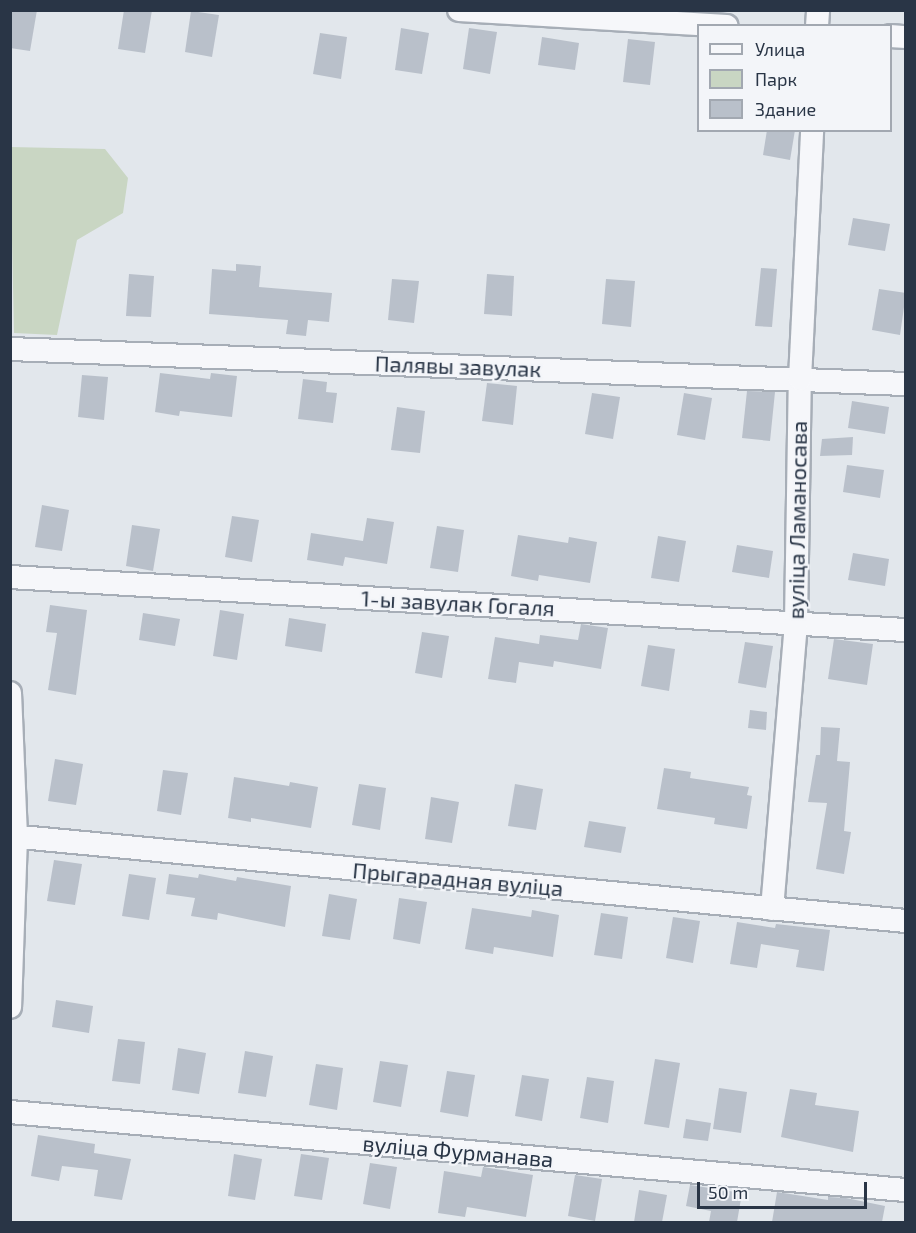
<!DOCTYPE html>
<meta charset="utf-8">
<style>
body{margin:0}
#map{position:relative;width:916px;height:1233px;overflow:hidden;background:#e2e7ec;font-family:"Exo 2",sans-serif}
div>[style]{position:absolute}
.green>*{inset:0;background:#c9d6c3}
.building>*{inset:0;background:#b9c0ca}
.roads{filter:drop-shadow(2px 0 #a7aeb7) drop-shadow(-2px 0 #a7aeb7) drop-shadow(0 2px #a7aeb7) drop-shadow(0 -2px #a7aeb7)}
.street>*{height:22px;margin:-11px;padding:0 11px;transform-origin:11px;border-radius:11px;background:#f6f7fa}
span{translate:-50% -50%;white-space:nowrap;text-align:center;line-height:1.15;-webkit-text-stroke:4.5px #f3f5f9;paint-order:stroke}
.street-label{font-size:22px;color:#293546}
.frame{position:absolute;inset:0;border:12px solid #293546;pointer-events:none}
.legend{position:absolute;left:697px;top:24px;width:195px;height:108px;box-sizing:border-box;background:#f3f5f9;border:2px solid #a2a8b1;margin:0;padding:8px 10px;list-style:none;font-size:18px;color:#293546}
.legend li{display:flex;align-items:center;gap:12px;height:30px}
.legend b{width:30px;border:2px solid #a2a8b1}
.scale{position:absolute;left:697px;top:1182px;width:170px;height:27px;box-sizing:border-box;border:3px solid #293546;border-top:0;padding-left:8px;font-size:18px;line-height:21px;white-space:nowrap;color:#293546;-webkit-text-stroke:4px #f3f5f9;paint-order:stroke}
</style>
<div id="map">
<div class="green">
<i style="clip-path:polygon(10px 147px,105px 149px,128px 178px,123px 213px,77px 240px,57px 335px,14px 333px)"></i>
</div>
<div class="building">
<i style="clip-path:polygon(10px 10px,37px 10px,30px 51px,10px 48px)"></i>
<i style="clip-path:polygon(124px 10px,152px 10px,145px 53px,118px 49px)"></i>
<i style="clip-path:polygon(191px 11px,219px 15px,212px 57px,185px 52px)"></i>
<i style="clip-path:polygon(401px 28px,429px 33px,422px 74px,395px 70px)"></i>
<i style="clip-path:polygon(469px 28px,497px 32px,490px 74px,463px 69px)"></i>
<i style="clip-path:polygon(320px 33px,347px 37px,341px 79px,313px 74px)"></i>
<i style="clip-path:polygon(542px 37px,579px 43px,575px 70px,538px 65px)"></i>
<i style="clip-path:polygon(628px 39px,655px 42px,650px 85px,623px 82px)"></i>
<i style="clip-path:polygon(767px 130px,795px 130px,790px 160px,763px 155px)"></i>
<i style="clip-path:polygon(853px 218px,890px 224px,885px 251px,848px 245px)"></i>
<i style="clip-path:polygon(236px 264px,261px 266px,259px 287px,332px 293px,329px 322px,308px 320px,306px 336px,286px 334px,288px 320px,209px 314px,212px 269px,236px 271px)"></i>
<i style="clip-path:polygon(761px 268px,777px 269px,772px 327px,755px 326px)"></i>
<i style="clip-path:polygon(129px 274px,154px 276px,151px 317px,126px 316px)"></i>
<i style="clip-path:polygon(487px 274px,514px 276px,512px 316px,484px 314px)"></i>
<i style="clip-path:polygon(392px 279px,419px 281px,414px 323px,388px 320px)"></i>
<i style="clip-path:polygon(606px 279px,635px 281px,631px 327px,602px 324px)"></i>
<i style="clip-path:polygon(879px 289px,906px 293px,900px 335px,872px 330px)"></i>
<i style="clip-path:polygon(160px 373px,210px 379px,211px 373px,237px 376px,232px 417px,180px 411px,179px 416px,155px 412px)"></i>
<i style="clip-path:polygon(82px 375px,108px 377px,104px 420px,78px 417px)"></i>
<i style="clip-path:polygon(303px 379px,327px 382px,326px 392px,337px 393px,333px 423px,298px 419px)"></i>
<i style="clip-path:polygon(487px 383px,517px 386px,513px 425px,482px 421px)"></i>
<i style="clip-path:polygon(747px 391px,775px 392px,770px 441px,742px 438px)"></i>
<i style="clip-path:polygon(592px 393px,620px 397px,613px 439px,585px 434px)"></i>
<i style="clip-path:polygon(684px 393px,712px 398px,705px 440px,677px 435px)"></i>
<i style="clip-path:polygon(852px 401px,889px 407px,885px 434px,848px 428px)"></i>
<i style="clip-path:polygon(397px 407px,425px 411px,420px 453px,391px 450px)"></i>
<i style="clip-path:polygon(853px 437px,852px 455px,820px 456px,822px 439px)"></i>
<i style="clip-path:polygon(847px 465px,884px 470px,880px 498px,843px 492px)"></i>
<i style="clip-path:polygon(42px 505px,69px 510px,62px 551px,35px 547px)"></i>
<i style="clip-path:polygon(232px 516px,259px 520px,252px 562px,225px 557px)"></i>
<i style="clip-path:polygon(367px 518px,394px 522px,387px 564px,345px 557px,343px 566px,307px 560px,311px 533px,363px 541px)"></i>
<i style="clip-path:polygon(132px 525px,160px 529px,153px 571px,126px 566px)"></i>
<i style="clip-path:polygon(437px 526px,464px 530px,458px 572px,430px 568px)"></i>
<i style="clip-path:polygon(518px 535px,568px 543px,569px 537px,597px 542px,590px 583px,539px 575px,538px 581px,511px 576px)"></i>
<i style="clip-path:polygon(658px 536px,686px 541px,679px 582px,651px 578px)"></i>
<i style="clip-path:polygon(737px 545px,773px 551px,769px 578px,732px 572px)"></i>
<i style="clip-path:polygon(853px 553px,889px 559px,885px 586px,848px 580px)"></i>
<i style="clip-path:polygon(50px 605px,87px 610px,76px 695px,48px 690px,57px 633px,46px 632px)"></i>
<i style="clip-path:polygon(220px 610px,244px 614px,237px 660px,213px 656px)"></i>
<i style="clip-path:polygon(143px 613px,180px 619px,175px 646px,139px 640px)"></i>
<i style="clip-path:polygon(289px 618px,326px 624px,322px 652px,285px 646px)"></i>
<i style="clip-path:polygon(581px 624px,608px 628px,601px 669px,554px 661px,553px 667px,519px 662px,516px 683px,488px 679px,495px 637px,539px 644px,540px 635px,578px 640px)"></i>
<i style="clip-path:polygon(422px 632px,449px 636px,442px 678px,415px 673px)"></i>
<i style="clip-path:polygon(834px 639px,873px 644px,867px 685px,828px 679px)"></i>
<i style="clip-path:polygon(745px 642px,773px 646px,766px 688px,738px 683px)"></i>
<i style="clip-path:polygon(648px 645px,675px 649px,669px 691px,641px 686px)"></i>
<i style="clip-path:polygon(750px 710px,767px 712px,766px 730px,748px 728px)"></i>
<i style="clip-path:polygon(821px 727px,840px 728px,837px 761px,850px 762px,844px 831px,851px 832px,844px 874px,816px 869px,827px 803px,808px 802px,816px 755px,820px 755px)"></i>
<i style="clip-path:polygon(55px 759px,83px 764px,76px 805px,48px 801px)"></i>
<i style="clip-path:polygon(664px 768px,691px 772px,690px 778px,749px 787px,747px 795px,752px 796px,747px 829px,714px 824px,715px 818px,657px 809px)"></i>
<i style="clip-path:polygon(163px 770px,188px 773px,181px 815px,157px 811px)"></i>
<i style="clip-path:polygon(234px 777px,289px 786px,290px 782px,318px 787px,311px 828px,251px 818px,251px 822px,228px 818px)"></i>
<i style="clip-path:polygon(359px 784px,386px 788px,380px 830px,352px 825px)"></i>
<i style="clip-path:polygon(515px 784px,543px 789px,536px 830px,508px 826px)"></i>
<i style="clip-path:polygon(431px 797px,459px 802px,452px 843px,425px 839px)"></i>
<i style="clip-path:polygon(589px 821px,626px 827px,621px 853px,584px 847px)"></i>
<i style="clip-path:polygon(54px 860px,82px 864px,75px 905px,47px 901px)"></i>
<i style="clip-path:polygon(129px 874px,156px 878px,149px 920px,122px 916px)"></i>
<i style="clip-path:polygon(169px 874px,198px 878px,199px 874px,236px 881px,237px 877px,291px 886px,285px 927px,218px 913px,217px 920px,191px 916px,195px 898px,166px 894px)"></i>
<i style="clip-path:polygon(329px 894px,357px 899px,350px 940px,322px 936px)"></i>
<i style="clip-path:polygon(399px 898px,427px 902px,420px 944px,393px 939px)"></i>
<i style="clip-path:polygon(472px 908px,531px 917px,532px 910px,559px 915px,553px 957px,494px 947px,493px 954px,465px 949px)"></i>
<i style="clip-path:polygon(601px 913px,628px 917px,622px 959px,594px 955px)"></i>
<i style="clip-path:polygon(673px 917px,700px 921px,693px 963px,666px 958px)"></i>
<i style="clip-path:polygon(737px 922px,775px 928px,776px 924px,830px 930px,824px 971px,796px 967px,799px 950px,761px 944px,757px 968px,730px 964px)"></i>
<i style="clip-path:polygon(56px 1000px,93px 1006px,89px 1033px,52px 1027px)"></i>
<i style="clip-path:polygon(118px 1039px,145px 1042px,140px 1084px,112px 1081px)"></i>
<i style="clip-path:polygon(178px 1048px,206px 1053px,199px 1094px,172px 1090px)"></i>
<i style="clip-path:polygon(245px 1051px,273px 1056px,266px 1097px,238px 1093px)"></i>
<i style="clip-path:polygon(655px 1059px,680px 1063px,669px 1128px,644px 1124px)"></i>
<i style="clip-path:polygon(380px 1061px,408px 1065px,401px 1107px,373px 1102px)"></i>
<i style="clip-path:polygon(316px 1064px,343px 1068px,337px 1110px,309px 1105px)"></i>
<i style="clip-path:polygon(447px 1071px,475px 1075px,468px 1117px,440px 1112px)"></i>
<i style="clip-path:polygon(522px 1075px,549px 1079px,542px 1121px,515px 1116px)"></i>
<i style="clip-path:polygon(587px 1077px,614px 1081px,608px 1123px,580px 1118px)"></i>
<i style="clip-path:polygon(719px 1088px,747px 1092px,741px 1133px,713px 1129px)"></i>
<i style="clip-path:polygon(790px 1089px,817px 1093px,815px 1105px,859px 1111px,853px 1152px,781px 1137px)"></i>
<i style="clip-path:polygon(686px 1119px,711px 1123px,708px 1141px,683px 1138px)"></i>
<i style="clip-path:polygon(38px 1135px,95px 1144px,94px 1153px,131px 1159px,122px 1200px,94px 1196px,98px 1170px,62px 1166px,59px 1181px,31px 1176px)"></i>
<i style="clip-path:polygon(234px 1154px,262px 1159px,255px 1200px,228px 1196px)"></i>
<i style="clip-path:polygon(301px 1154px,329px 1158px,322px 1200px,294px 1196px)"></i>
<i style="clip-path:polygon(370px 1163px,397px 1167px,390px 1209px,363px 1204px)"></i>
<i style="clip-path:polygon(483px 1167px,533px 1175px,526px 1217px,467px 1207px,465px 1217px,438px 1213px,444px 1171px,481px 1177px)"></i>
<i style="clip-path:polygon(575px 1175px,602px 1179px,595px 1221px,568px 1216px)"></i>
<i style="clip-path:polygon(690px 1185px,742px 1193px,737px 1222px,709px 1222px,711px 1211px,686px 1206px)"></i>
<i style="clip-path:polygon(639px 1190px,667px 1195px,662px 1222px,634px 1222px)"></i>
<i style="clip-path:polygon(777px 1192px,828px 1200px,828px 1197px,846px 1198px,885px 1206px,882px 1222px,772px 1222px)"></i>
</div>
<div class="roads">
<div class="street">
<i style="left:459px;top:10px;width:268px;rotate:3.4deg"></i>
<i style="left:817px;top:26px;width:16px;rotate:-86deg"></i>
<i style="left:890px;top:36px;width:16px;rotate:4deg"></i>
<i style="left:10px;top:349px;width:897px;rotate:2.24deg"></i>
<i style="left:10px;top:577px;width:898px;rotate:3.39deg"></i>
<i style="left:10px;top:693px;width:144px;rotate:87.6deg"></i>
<i style="left:16px;top:837px;width:170px;rotate:92deg"></i>
<i style="left:10px;top:836px;width:900px;rotate:5.42deg"></i>
<i style="left:772px;top:909px;width:287px;rotate:-85.2deg"></i>
<i style="left:796px;top:623px;width:244px;rotate:-89.1deg"></i>
<i style="left:800px;top:379px;width:249px;rotate:-87.2deg"></i>
<i style="left:10px;top:1112px;width:899px;rotate:4.98deg"></i>
</div>
</div>
<div class="street-label">
<span style="left:458px;top:366px;rotate:2deg">Палявы завулак</span>
<span style="left:797px;top:520px;rotate:-89deg">вуліца Ламаносава</span>
<span style="left:458px;top:603px;rotate:3deg">1-ы завулак Гогаля</span>
<span style="left:458px;top:879px;rotate:5deg">Прыгарадная вуліца</span>
<span style="left:458px;top:1151px;rotate:5deg">вуліца Фурманава</span>
</div>
<div class="frame"></div>
<ul class="legend">
<li><b style="height:8px;background:#f6f7fa"></b>Улица</li>
<li><b style="height:16px;background:#c9d6c3"></b>Парк</li>
<li><b style="height:16px;background:#b9c0ca"></b>Здание</li>
</ul>
<div class="scale">50 m</div>
</div>
